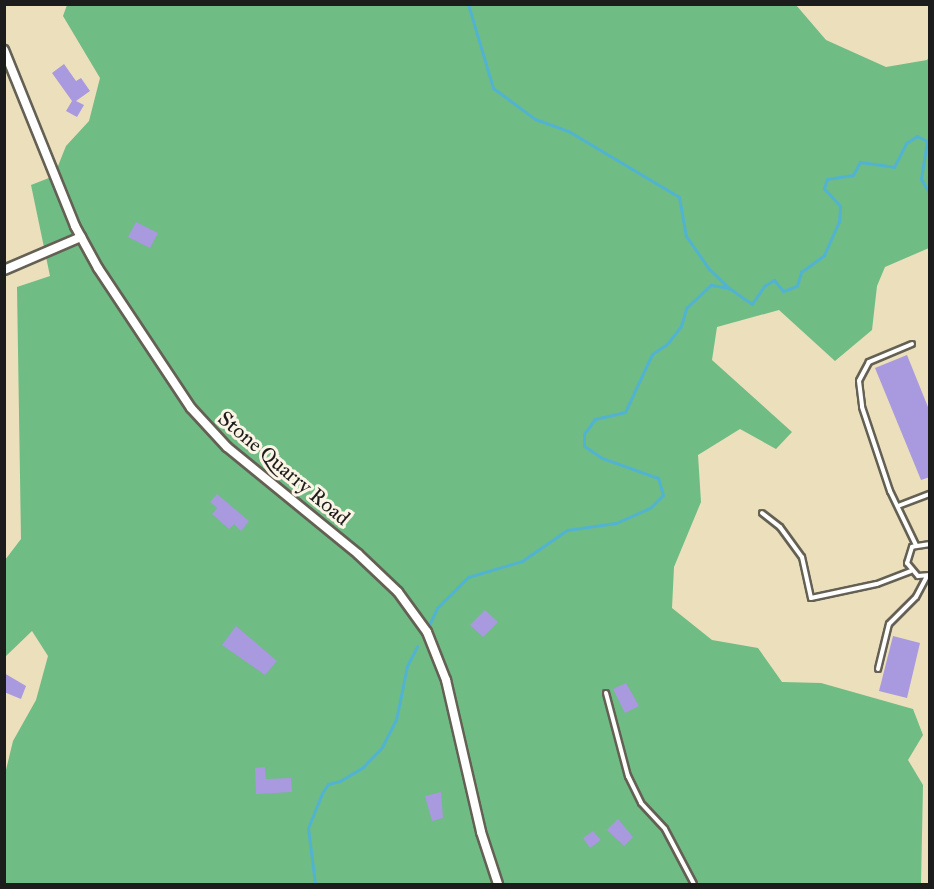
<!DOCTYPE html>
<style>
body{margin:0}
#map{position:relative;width:934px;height:889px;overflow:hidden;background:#ebdfbc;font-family:"IM FELL Great Primer",serif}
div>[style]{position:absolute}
.forest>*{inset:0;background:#6fbc84}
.stream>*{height:3px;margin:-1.5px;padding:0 1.5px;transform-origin:1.5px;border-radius:1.5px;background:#52b3d1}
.building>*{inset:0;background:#a999df}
.roads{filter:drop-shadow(2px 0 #646054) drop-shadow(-2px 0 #646054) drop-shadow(0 2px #646054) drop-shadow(0 -2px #646054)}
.service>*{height:4px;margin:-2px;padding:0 2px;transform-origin:2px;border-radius:2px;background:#fff}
.minor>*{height:8px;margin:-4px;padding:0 4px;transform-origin:4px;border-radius:4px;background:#fff}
span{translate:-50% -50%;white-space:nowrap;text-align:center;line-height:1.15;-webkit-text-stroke:6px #fcf5e5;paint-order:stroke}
.street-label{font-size:21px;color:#1c1c1c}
.frame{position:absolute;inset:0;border:6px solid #1c1c1c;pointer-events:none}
</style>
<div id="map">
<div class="forest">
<i style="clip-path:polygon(67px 5px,796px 5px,826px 40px,886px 67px,927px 60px,929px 57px,929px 248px,885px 267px,877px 286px,872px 330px,835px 361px,779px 310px,717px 327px,712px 360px,792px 432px,776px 449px,740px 429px,698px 455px,701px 502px,674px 567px,672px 608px,712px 640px,758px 648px,782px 682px,821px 683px,913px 709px,923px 735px,908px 760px,923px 785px,921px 884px,5px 884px,5px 774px,13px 741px,36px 700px,48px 656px,32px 631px,5px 657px,5px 560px,21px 539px,17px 287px,50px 276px,31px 185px,54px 176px,66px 146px,89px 121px,100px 78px,63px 16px)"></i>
</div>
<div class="stream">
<i style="left:468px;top:4px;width:88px;rotate:73.4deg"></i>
<i style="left:493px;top:88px;width:52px;rotate:36.4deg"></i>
<i style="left:535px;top:119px;width:37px;rotate:20deg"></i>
<i style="left:570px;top:132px;width:127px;rotate:30.8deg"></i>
<i style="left:679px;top:197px;width:40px;rotate:80deg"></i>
<i style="left:686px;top:236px;width:40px;rotate:55.1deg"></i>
<i style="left:709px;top:269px;width:28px;rotate:44deg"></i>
<i style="left:430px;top:623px;width:17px;rotate:-65deg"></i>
<i style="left:437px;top:608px;width:44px;rotate:-45deg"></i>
<i style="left:468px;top:577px;width:56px;rotate:-16.5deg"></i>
<i style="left:522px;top:561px;width:55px;rotate:-34.6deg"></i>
<i style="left:567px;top:530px;width:49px;rotate:-8.1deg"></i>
<i style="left:616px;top:523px;width:37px;rotate:-24deg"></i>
<i style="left:650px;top:508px;width:18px;rotate:-45deg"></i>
<i style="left:663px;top:495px;width:18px;rotate:-106deg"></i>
<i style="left:658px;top:478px;width:59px;rotate:-160.3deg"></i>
<i style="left:602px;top:458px;width:22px;rotate:-146deg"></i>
<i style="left:584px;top:446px;width:12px;rotate:-90deg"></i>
<i style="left:584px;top:434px;width:19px;rotate:-54deg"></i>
<i style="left:595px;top:419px;width:31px;rotate:-13deg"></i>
<i style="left:625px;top:412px;width:64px;rotate:-65deg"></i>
<i style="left:652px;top:354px;width:18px;rotate:-34deg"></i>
<i style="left:667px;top:344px;width:23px;rotate:-52deg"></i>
<i style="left:681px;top:326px;width:19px;rotate:-74deg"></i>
<i style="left:686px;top:308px;width:34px;rotate:-43deg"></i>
<i style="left:711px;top:285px;width:18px;rotate:9deg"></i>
<i style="left:729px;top:288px;width:28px;rotate:35deg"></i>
<i style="left:752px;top:304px;width:22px;rotate:-56deg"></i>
<i style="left:764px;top:286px;width:12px;rotate:-31deg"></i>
<i style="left:774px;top:280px;width:14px;rotate:51deg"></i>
<i style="left:783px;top:291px;width:15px;rotate:-20deg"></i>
<i style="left:797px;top:286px;width:15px;rotate:-74deg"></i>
<i style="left:801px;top:272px;width:29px;rotate:-36deg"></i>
<i style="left:824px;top:255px;width:36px;rotate:-66deg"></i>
<i style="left:839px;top:222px;width:16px;rotate:-86deg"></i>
<i style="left:840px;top:206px;width:24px;rotate:-132deg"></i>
<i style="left:824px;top:188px;width:9px;rotate:-72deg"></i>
<i style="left:827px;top:179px;width:26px;rotate:-9deg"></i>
<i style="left:853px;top:175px;width:15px;rotate:-62deg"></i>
<i style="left:860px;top:162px;width:34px;rotate:8deg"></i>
<i style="left:894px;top:167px;width:27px;rotate:-63deg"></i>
<i style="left:906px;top:143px;width:13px;rotate:-32deg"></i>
<i style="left:917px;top:136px;width:11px;rotate:27deg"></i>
<i style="left:927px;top:141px;width:38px;rotate:99deg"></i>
<i style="left:921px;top:179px;width:17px;rotate:59deg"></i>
<i style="left:315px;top:884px;width:56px;rotate:-97.1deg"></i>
<i style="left:308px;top:828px;width:38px;rotate:-68deg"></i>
<i style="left:322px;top:793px;width:11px;rotate:-56deg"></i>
<i style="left:328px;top:784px;width:12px;rotate:-14deg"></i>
<i style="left:340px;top:781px;width:27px;rotate:-31deg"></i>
<i style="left:363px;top:767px;width:28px;rotate:-46deg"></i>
<i style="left:382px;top:747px;width:30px;rotate:-63deg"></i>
<i style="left:396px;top:720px;width:55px;rotate:-78.5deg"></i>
<i style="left:407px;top:666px;width:22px;rotate:-63deg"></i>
</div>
<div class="building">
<i style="clip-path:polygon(64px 64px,76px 81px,81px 78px,90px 91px,76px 101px,84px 105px,77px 117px,66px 111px,72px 101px,52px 73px)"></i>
<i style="clip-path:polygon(136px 222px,158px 233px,150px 248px,128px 237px)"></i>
<i style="clip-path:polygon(907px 355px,930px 412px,930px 477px,921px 480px,875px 368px)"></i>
<i style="clip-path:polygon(217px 494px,249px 521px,241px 531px,234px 524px,229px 529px,212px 514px,217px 508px,210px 502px)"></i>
<i style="clip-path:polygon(485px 610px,498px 622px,483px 637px,470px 625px)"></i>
<i style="clip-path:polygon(236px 626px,277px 661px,265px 675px,222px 645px)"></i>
<i style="clip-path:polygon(893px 636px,920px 643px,907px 698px,879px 691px)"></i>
<i style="clip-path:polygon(4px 673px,26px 686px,21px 699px,4px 692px)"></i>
<i style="clip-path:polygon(626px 683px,639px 706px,625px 713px,613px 689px)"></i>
<i style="clip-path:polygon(265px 767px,266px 779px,291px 778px,292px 792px,256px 794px,255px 768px)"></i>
<i style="clip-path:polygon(441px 792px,443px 818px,432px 821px,425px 796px)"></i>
<i style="clip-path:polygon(618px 819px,633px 837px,624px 846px,607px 830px)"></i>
<i style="clip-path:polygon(593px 831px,601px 840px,590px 848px,583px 838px)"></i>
</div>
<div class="roads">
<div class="service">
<i style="left:912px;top:344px;width:47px;rotate:157.3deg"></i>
<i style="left:869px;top:362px;width:21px;rotate:118deg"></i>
<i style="left:859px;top:381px;width:26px;rotate:83deg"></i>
<i style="left:862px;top:407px;width:89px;rotate:71.6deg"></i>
<i style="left:890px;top:491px;width:60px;rotate:64.3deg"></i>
<i style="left:898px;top:506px;width:34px;rotate:-21deg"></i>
<i style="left:762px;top:513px;width:23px;rotate:38deg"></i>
<i style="left:780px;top:527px;width:37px;rotate:54deg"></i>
<i style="left:802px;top:557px;width:42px;rotate:77.6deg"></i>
<i style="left:811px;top:598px;width:67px;rotate:-12deg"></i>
<i style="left:877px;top:584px;width:36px;rotate:-21deg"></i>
<i style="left:930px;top:544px;width:18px;rotate:171deg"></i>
<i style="left:912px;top:547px;width:17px;rotate:107deg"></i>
<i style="left:907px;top:563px;width:17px;rotate:50deg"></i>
<i style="left:918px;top:576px;width:12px;rotate:-5deg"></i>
<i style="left:878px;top:669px;width:46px;rotate:-76.3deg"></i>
<i style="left:889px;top:624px;width:38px;rotate:-45deg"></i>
<i style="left:916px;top:597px;width:24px;rotate:-62deg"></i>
<i style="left:606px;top:693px;width:86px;rotate:75.2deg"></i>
<i style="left:628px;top:776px;width:30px;rotate:64deg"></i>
<i style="left:641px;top:803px;width:35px;rotate:47deg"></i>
<i style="left:665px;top:829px;width:62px;rotate:62.2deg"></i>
</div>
<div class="minor">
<i style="left:4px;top:50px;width:190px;rotate:68deg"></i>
<i style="left:75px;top:226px;width:48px;rotate:61.3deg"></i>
<i style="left:98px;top:268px;width:168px;rotate:56.4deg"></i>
<i style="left:191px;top:408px;width:53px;rotate:47.3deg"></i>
<i style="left:227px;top:447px;width:169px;rotate:39.2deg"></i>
<i style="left:358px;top:554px;width:55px;rotate:43.5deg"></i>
<i style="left:398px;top:592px;width:49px;rotate:54.1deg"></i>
<i style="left:427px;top:632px;width:52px;rotate:68.4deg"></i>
<i style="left:446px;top:680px;width:156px;rotate:77deg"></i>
<i style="left:481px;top:832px;width:55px;rotate:71.9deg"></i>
<i style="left:4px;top:270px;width:84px;rotate:-23.2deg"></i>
</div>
</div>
<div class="street-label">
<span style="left:284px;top:468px;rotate:40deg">Stone Quarry Road</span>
</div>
<div class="frame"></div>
</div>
